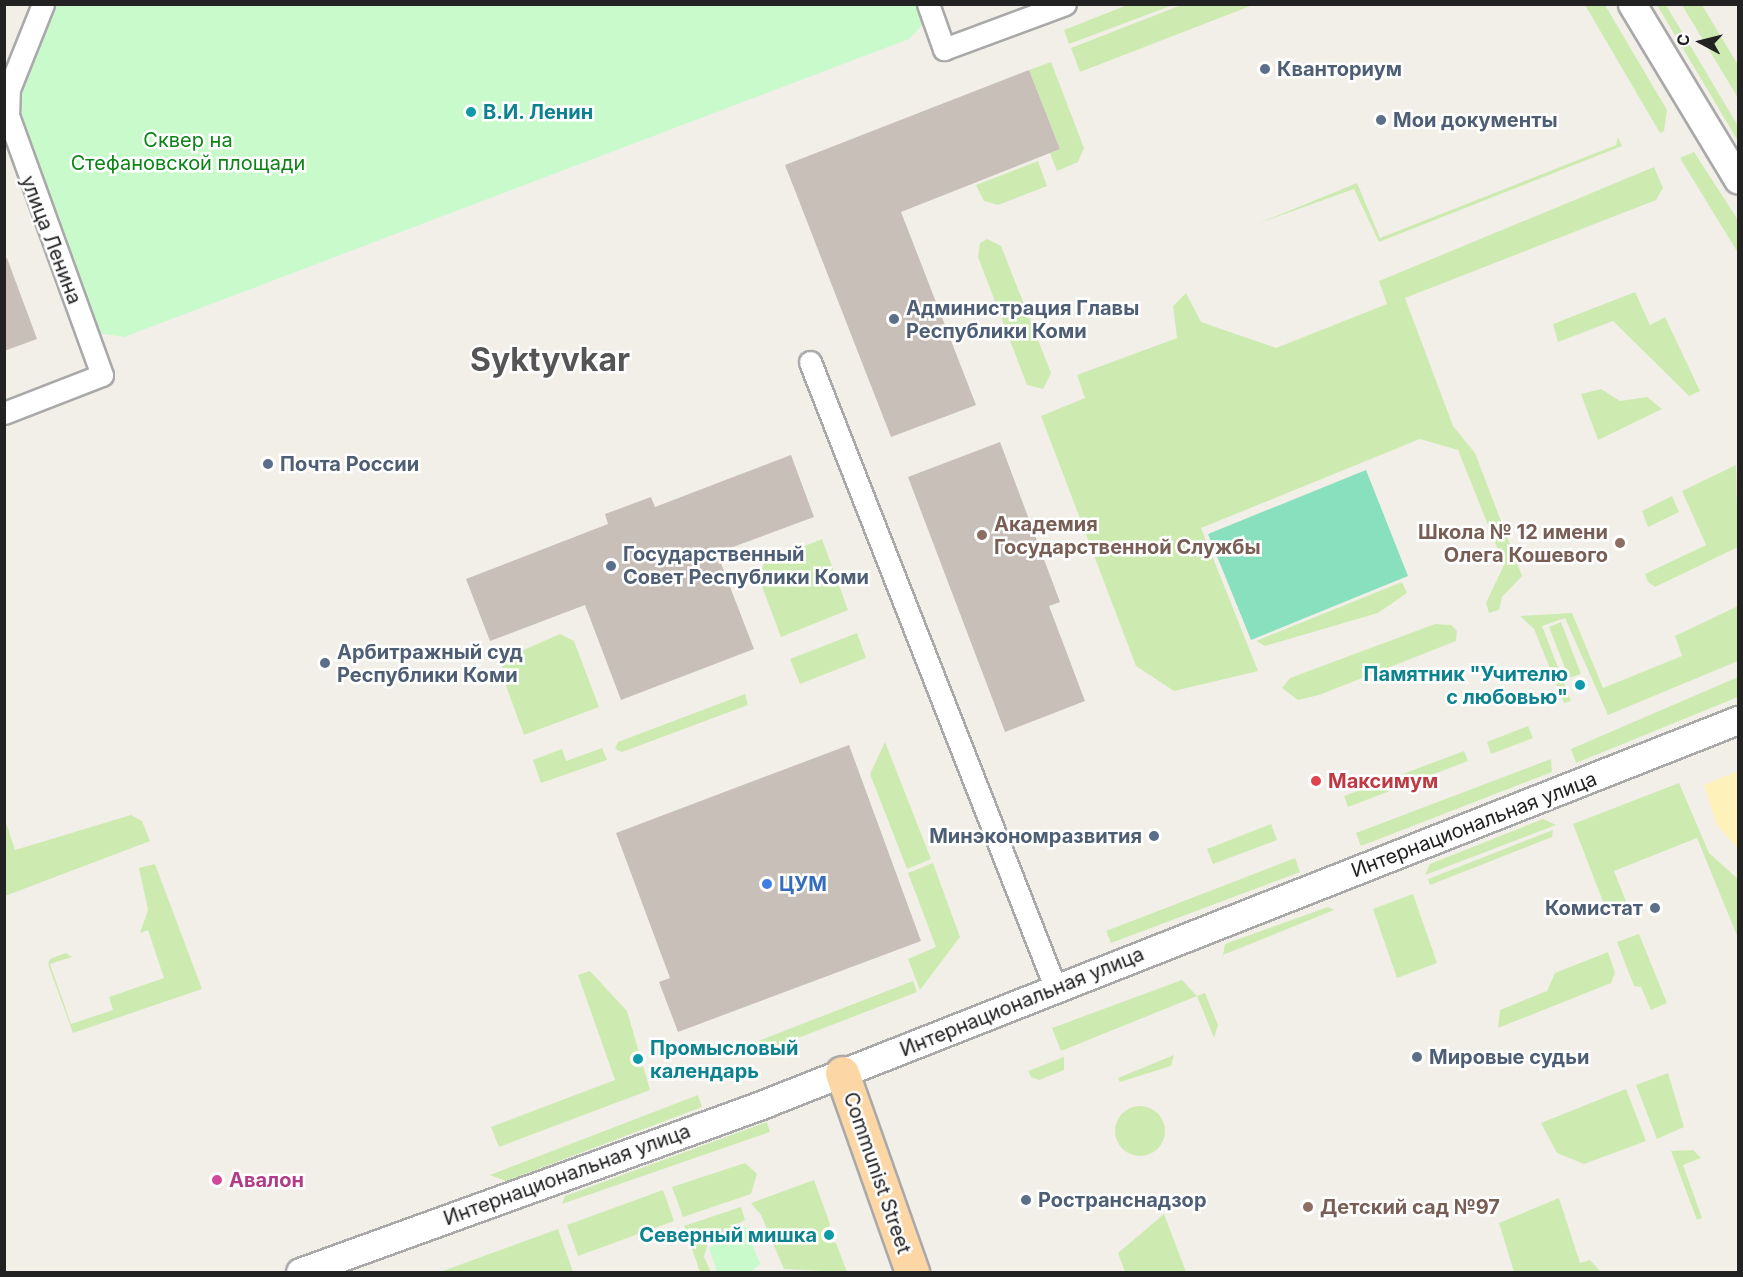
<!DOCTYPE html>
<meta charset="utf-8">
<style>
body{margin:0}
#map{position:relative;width:1743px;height:1277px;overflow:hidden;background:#f2efe9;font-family:Inter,sans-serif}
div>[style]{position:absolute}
.grass>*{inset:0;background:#cdebb0}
.round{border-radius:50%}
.sand>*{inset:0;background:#fff1ba}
.park>*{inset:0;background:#c8facc}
.pitch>*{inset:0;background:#88e0be}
.building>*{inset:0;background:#c7bfb8}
.roads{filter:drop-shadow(2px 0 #a9a9a9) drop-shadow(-2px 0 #a9a9a9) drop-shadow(0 2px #a9a9a9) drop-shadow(0 -2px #a9a9a9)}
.minor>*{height:21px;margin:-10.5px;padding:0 10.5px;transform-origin:10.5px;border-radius:10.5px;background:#fff}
.tertiary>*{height:27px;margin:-13.5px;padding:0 13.5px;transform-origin:13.5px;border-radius:13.5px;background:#fff}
.primary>*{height:33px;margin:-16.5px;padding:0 16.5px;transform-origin:16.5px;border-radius:16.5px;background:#fcd6a4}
.dots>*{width:16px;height:16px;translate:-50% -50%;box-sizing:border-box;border:3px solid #fff;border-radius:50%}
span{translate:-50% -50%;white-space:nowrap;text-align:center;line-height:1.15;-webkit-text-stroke:5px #fff;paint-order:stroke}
.service-label{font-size:20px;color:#4e5e75;font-weight:700}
.left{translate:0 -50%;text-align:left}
.right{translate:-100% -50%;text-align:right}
.culture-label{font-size:20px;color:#0d838f;font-weight:700}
.park-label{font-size:20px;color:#0c8416}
.street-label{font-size:20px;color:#222}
.education-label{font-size:20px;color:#785e54;font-weight:700}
.health-label{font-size:20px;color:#be3a42;font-weight:700}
.shop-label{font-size:20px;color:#366cbe;font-weight:700}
.hotel-label{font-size:20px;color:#b23c85;font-weight:700}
.town-label{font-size:32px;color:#555;font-weight:700}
.frame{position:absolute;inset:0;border:6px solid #222;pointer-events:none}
.north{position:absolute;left:1671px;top:12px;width:60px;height:60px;-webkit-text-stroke:4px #fff;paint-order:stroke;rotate:277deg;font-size:16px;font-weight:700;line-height:24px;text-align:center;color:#222}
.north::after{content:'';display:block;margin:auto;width:21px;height:27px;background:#222;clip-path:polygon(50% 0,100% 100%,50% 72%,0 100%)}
</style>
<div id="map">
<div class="grass">
<i style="clip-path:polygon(1130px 4px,1173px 5px,1069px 44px,1064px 30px)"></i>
<i style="clip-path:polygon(1184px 4px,1253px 5px,1080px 72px,1071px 48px)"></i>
<i style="clip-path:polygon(1585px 5px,1605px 5px,1667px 110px,1664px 131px,1660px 133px)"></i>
<i style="clip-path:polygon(1657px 5px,1666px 5px,1738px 126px,1738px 141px)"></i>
<i style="clip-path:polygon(1682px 5px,1702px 5px,1738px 65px,1738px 98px)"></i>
<i style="clip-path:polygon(1051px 62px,1084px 148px,1078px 162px,1057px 171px,1050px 153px,1060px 149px,1029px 70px)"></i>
<i style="clip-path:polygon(1618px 137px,1622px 146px,1379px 242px,1354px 189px,1257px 224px,1357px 183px,1380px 238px,1616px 145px)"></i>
<i style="clip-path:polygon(1694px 152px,1738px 220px,1738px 253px,1680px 158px)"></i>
<i style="clip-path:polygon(1038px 161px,1047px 186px,998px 205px,984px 201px,976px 185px)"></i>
<i style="clip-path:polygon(1654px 167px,1663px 188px,1656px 200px,1405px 298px,1453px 426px,1475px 453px,1522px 576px,1502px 597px,1499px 610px,1489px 613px,1486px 603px,1504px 565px,1458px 450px,1420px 439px,1201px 528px,1258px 671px,1174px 691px,1136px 666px,1041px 416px,1085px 398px,1077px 375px,1177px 338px,1173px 306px,1186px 293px,1201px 322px,1276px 348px,1387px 304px,1379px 281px)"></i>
<i style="clip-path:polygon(987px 239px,1001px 246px,1051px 373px,1043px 389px,1027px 385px,978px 257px,980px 243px)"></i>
<i style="clip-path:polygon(1635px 292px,1650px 325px,1665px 317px,1700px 391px,1689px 396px,1613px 321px,1558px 342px,1553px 324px)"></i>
<i style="clip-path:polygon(1601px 389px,1620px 401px,1647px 397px,1662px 409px,1598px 440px,1581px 394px)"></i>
<i style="clip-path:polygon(1736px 465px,1738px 547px,1655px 587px,1648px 582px,1645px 574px,1706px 545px,1682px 491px)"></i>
<i style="clip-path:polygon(1672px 496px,1679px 512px,1648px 527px,1642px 511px)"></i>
<i style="clip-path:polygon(822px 539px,848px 610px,781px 637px,758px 576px,765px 562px)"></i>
<i style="clip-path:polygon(1402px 582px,1407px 593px,1378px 613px,1265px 646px,1256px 641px)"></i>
<i style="clip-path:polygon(1738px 606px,1738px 661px,1608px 715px,1565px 618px,1542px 626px,1571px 701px,1564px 703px,1534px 629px,1520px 616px,1572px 613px,1603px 688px,1682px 656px,1675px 636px)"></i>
<i style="clip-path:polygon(1561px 622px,1581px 674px,1569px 678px,1549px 627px)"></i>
<i style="clip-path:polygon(1435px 624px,1451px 625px,1457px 631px,1456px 641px,1319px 695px,1298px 700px,1282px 688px,1290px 678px)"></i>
<i style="clip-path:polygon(857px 633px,866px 658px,800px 684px,790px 659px)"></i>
<i style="clip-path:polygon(560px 634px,574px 641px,599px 707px,524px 735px,501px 672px,505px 658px)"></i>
<i style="clip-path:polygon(1738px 677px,1738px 697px,1576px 763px,1571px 749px)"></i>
<i style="clip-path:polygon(745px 694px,748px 705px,622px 752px,615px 749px,618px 742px)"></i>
<i style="clip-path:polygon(1528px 726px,1533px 738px,1491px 754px,1487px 742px)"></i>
<i style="clip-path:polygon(885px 742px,931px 859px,907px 869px,870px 774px)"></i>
<i style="clip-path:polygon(602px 748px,607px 760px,541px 783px,533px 760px,562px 749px,566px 761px)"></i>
<i style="clip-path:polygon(1464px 751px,1468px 761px,1348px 807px,1344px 796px)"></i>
<i style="clip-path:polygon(1551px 759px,1552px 772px,1361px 846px,1356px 833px)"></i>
<i style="clip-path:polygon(1679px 783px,1709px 853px,1738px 879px,1738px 938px,1697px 838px,1614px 871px,1627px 904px,1607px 912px,1573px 824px)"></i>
<i style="clip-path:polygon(131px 815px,142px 821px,150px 841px,5px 896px,5px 819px,15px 850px)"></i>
<i style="clip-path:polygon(1543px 819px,1556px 825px,1425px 875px,1430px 864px)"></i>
<i style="clip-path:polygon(1271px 824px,1277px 840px,1213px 864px,1207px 849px)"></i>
<i style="clip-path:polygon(1553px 830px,1552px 837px,1430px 885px,1428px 879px)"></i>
<i style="clip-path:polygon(1295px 858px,1300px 872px,1111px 943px,1106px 931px)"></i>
<i style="clip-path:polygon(933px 863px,960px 937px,920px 990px,908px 959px,936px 947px,908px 873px)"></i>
<i style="clip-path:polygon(155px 864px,202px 989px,73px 1033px,48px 964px,50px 959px,66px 953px,72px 957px,50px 964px,71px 1024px,113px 1010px,109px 997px,164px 978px,148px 930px,140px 933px,148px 910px,139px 868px)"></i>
<i style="clip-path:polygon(1413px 894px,1437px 963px,1397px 978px,1373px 909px)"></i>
<i style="clip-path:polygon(1328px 907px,1334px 910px,1223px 955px,1225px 944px)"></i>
<i style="clip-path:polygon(1639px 934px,1667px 1003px,1651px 1010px,1641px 987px,1634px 986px,1617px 942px)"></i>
<i style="clip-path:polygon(1608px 952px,1615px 973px,1611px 983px,1498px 1028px,1500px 1010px,1547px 991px,1555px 973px)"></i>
<i style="clip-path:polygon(590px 971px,627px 1011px,650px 1090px,499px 1147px,491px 1127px,615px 1080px,578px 975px)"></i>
<i style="clip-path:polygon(1182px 980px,1197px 996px,1205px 993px,1218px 1025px,1214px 1038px,1197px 996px,1061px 1051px,1052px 1028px)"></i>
<i style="clip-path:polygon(913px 981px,917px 992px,749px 1057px,745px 1046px)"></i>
<i style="clip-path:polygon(1174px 1055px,1171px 1066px,1120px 1082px,1118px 1078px)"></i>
<i style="clip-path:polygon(1064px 1057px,1064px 1070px,1039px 1080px,1031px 1077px,1028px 1071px)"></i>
<i style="clip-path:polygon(1668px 1073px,1684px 1127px,1657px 1139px,1636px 1085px)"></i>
<i style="clip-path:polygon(1626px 1089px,1646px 1141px,1584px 1164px,1557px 1153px,1541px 1123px)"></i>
<i style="clip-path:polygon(698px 1095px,702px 1107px,506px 1181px,490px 1175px)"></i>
<i class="round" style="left:1115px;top:1106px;width:50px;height:50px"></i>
<i style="clip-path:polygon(767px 1122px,770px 1132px,562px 1204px,565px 1196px)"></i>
<i style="clip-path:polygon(1693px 1150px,1701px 1158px,1683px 1165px,1702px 1218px,1697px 1220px,1671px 1151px)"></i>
<i style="clip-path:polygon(745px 1163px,757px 1174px,751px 1194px,683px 1217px,672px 1187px)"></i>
<i style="clip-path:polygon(814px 1180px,830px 1224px,824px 1239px,836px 1243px,847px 1272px,784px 1269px,761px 1215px,751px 1203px)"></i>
<i style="clip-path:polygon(663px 1190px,674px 1221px,578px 1256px,567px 1225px)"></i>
<i style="clip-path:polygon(1559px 1198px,1580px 1263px,1590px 1260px,1601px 1272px,1514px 1272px,1499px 1223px)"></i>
<i style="clip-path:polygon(741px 1207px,745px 1220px,709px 1239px,704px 1257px,711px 1272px,700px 1272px,684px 1226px)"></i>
<i style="clip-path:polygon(1164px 1214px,1186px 1272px,1125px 1272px,1118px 1253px)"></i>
<i style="clip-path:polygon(558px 1229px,573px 1272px,440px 1272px)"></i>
</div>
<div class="sand">
<i style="clip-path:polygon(1738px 771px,1738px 849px,1717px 825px,1704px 785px)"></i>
</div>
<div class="park">
<i style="clip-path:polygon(918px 4px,923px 24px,909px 39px,124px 337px,99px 333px,18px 118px,20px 94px,57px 5px)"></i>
<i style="clip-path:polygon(745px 1226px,760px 1264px,751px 1272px,717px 1272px,709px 1248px)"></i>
</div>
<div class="pitch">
<i style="clip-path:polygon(1366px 470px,1408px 576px,1251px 640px,1208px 534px)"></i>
</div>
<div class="building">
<i style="clip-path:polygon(1029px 70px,1060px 149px,901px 212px,976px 405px,891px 437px,785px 165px)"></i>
<i style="clip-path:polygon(7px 258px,37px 339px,4px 351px,4px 259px)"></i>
<i style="clip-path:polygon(1000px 442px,1060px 602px,1049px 606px,1085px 701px,1005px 732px,908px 477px)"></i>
<i style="clip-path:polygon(791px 455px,814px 517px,717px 553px,754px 649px,621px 700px,585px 605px,490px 641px,466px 579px,608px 524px,605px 514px,651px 497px,655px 507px)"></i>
<i style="clip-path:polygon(849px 745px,921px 941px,678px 1032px,659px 982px,670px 978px,616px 833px)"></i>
</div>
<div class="roads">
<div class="minor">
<i style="left:928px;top:4px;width:48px;rotate:70.4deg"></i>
<i style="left:944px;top:49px;width:129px;rotate:-20.4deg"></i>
<i style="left:810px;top:362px;width:671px;rotate:68.59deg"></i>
<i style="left:4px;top:413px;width:105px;rotate:-21.2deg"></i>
<i style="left:102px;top:375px;width:276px;rotate:-109.9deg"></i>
<i style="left:8px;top:116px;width:27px;rotate:-88deg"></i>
<i style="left:9px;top:89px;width:92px;rotate:-68.2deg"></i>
</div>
<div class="tertiary">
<i style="left:1632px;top:4px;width:205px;rotate:58.9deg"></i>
<i style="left:300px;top:1272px;width:496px;rotate:-19.9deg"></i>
<i style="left:766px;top:1103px;width:1045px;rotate:-21.51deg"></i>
</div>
<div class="primary">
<i style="left:842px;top:1073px;width:211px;rotate:70.6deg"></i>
</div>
</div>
<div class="dots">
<i style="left:1265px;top:69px;background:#5c6f8a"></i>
<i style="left:471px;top:112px;background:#0f9aa8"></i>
<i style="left:1381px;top:120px;background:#5c6f8a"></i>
<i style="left:894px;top:319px;background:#5c6f8a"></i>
<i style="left:268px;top:464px;background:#5c6f8a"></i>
<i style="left:982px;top:535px;background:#8d6e63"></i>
<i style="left:1620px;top:543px;background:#8d6e63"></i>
<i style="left:611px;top:566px;background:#5c6f8a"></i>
<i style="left:325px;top:663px;background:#5c6f8a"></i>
<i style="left:1580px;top:685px;background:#0f9aa8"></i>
<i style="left:1316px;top:781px;background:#e0444e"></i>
<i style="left:1154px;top:836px;background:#5c6f8a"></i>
<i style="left:767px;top:884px;background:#3f7fe0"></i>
<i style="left:1655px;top:908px;background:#5c6f8a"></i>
<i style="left:1417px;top:1057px;background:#5c6f8a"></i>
<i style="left:638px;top:1059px;background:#0f9aa8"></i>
<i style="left:217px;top:1180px;background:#d1479c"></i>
<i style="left:1026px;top:1200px;background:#5c6f8a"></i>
<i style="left:1308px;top:1207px;background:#8d6e63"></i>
<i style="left:829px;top:1235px;background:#0f9aa8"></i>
</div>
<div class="service-label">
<span class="left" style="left:1277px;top:69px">Кванториум</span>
<span class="left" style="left:1393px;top:120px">Мои документы</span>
<span class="left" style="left:906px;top:320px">Администрация Главы<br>Республики Коми</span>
<span class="left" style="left:280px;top:464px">Почта России</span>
<span class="left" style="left:623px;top:566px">Государственный<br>Совет Республики Коми</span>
<span class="left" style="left:337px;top:664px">Арбитражный суд<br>Республики Коми</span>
<span class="right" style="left:1142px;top:836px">Минэкономразвития</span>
<span class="right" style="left:1643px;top:908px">Комистат</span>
<span class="left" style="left:1429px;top:1057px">Мировые судьи</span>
<span class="left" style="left:1038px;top:1200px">Ространснадзор</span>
</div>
<div class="culture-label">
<span class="left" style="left:483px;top:112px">В.И. Ленин</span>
<span class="right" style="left:1568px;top:686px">Памятник "Учителю<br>с любовью"</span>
<span class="left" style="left:650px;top:1060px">Промысловый<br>календарь</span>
<span class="right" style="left:817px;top:1235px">Северный мишка</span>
</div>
<div class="park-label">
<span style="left:188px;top:152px">Сквер на<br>Стефановской площади</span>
</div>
<div class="street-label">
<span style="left:51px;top:240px;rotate:69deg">улица Ленина</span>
<span style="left:1474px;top:825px;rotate:-21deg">Интернациональная улица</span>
<span style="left:1022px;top:1002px;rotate:-22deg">Интернациональная улица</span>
<span style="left:877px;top:1173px;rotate:71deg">Сommunist Street</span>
<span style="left:567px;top:1175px;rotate:-20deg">Интернациональная улица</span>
</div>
<div class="education-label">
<span class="left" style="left:994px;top:536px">Академия<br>Государственной Службы</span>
<span class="right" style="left:1608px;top:544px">Школа № 12 имени<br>Олега Кошевого</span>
<span class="left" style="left:1320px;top:1207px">Детский сад №97</span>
</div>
<div class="health-label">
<span class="left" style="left:1328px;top:781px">Максимум</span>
</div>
<div class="shop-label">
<span class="left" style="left:779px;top:884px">ЦУМ</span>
</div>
<div class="hotel-label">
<span class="left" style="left:229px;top:1180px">Авалон</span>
</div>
<div class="town-label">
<span style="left:550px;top:360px">Syktyvkar</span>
</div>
<div class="frame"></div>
<div class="north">С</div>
</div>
